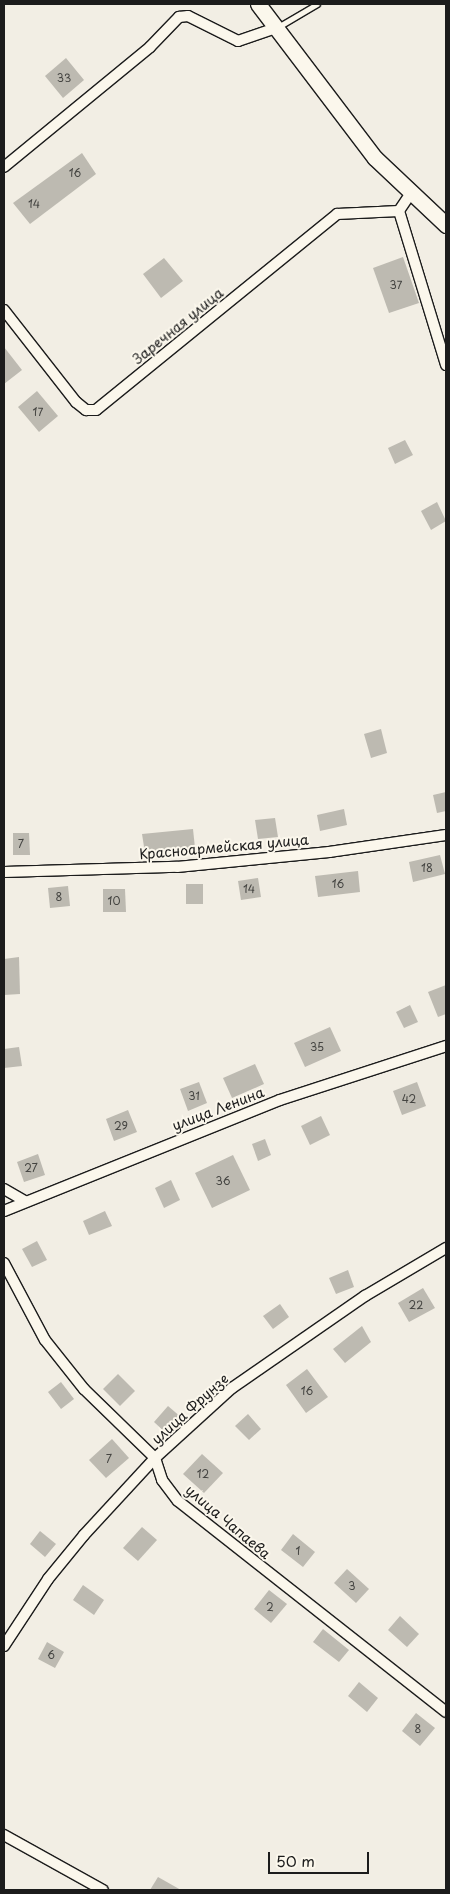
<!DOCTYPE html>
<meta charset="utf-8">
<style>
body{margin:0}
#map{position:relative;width:450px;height:1894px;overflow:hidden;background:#f2eee4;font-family:"Playpen Sans",sans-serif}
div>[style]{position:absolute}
.building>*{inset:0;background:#bdbab1}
.roads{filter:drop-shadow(1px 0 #1c1c1c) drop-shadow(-1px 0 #1c1c1c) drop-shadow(0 1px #1c1c1c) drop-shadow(0 -1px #1c1c1c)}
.lane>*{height:5px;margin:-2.5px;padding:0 2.5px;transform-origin:2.5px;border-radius:2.5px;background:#fbf7ec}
.street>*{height:10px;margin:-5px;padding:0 5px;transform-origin:5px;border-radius:5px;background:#fbf7ec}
.secondary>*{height:15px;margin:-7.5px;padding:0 7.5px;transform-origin:7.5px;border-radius:7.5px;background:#fbf7ec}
span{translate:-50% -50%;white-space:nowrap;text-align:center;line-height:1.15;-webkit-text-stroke:4px #fbf7ec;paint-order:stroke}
.number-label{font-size:11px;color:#444441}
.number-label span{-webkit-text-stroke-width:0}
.street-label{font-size:14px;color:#1c1c1c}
.frame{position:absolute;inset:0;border:5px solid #1c1c1c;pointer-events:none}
.scale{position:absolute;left:268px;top:1852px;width:101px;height:22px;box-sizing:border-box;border:2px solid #1c1c1c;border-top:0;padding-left:6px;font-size:15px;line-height:18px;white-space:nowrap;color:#1c1c1c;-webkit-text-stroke:4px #fbf7ec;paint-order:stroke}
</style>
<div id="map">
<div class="building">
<i style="clip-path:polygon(66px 58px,84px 80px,63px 98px,45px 76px)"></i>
<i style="clip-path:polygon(82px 153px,96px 174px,30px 224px,13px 203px)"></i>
<i style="clip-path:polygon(403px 257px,419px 303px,389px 313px,373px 268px)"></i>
<i style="clip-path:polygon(164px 258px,183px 281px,161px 298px,143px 274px)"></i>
<i style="clip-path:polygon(4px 347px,22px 370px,4px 384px)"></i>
<i style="clip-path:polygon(37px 391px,58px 416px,39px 432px,18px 407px)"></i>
<i style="clip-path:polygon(405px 440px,413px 455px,395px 464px,388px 448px)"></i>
<i style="clip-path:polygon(437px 502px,446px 521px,431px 530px,421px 511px)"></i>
<i style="clip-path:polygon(381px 729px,387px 753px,371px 758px,364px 734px)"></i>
<i style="clip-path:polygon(446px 792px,446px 811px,437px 813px,433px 795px)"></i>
<i style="clip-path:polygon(344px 809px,347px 825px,320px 831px,317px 815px)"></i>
<i style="clip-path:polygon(275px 818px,278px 837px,258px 839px,255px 820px)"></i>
<i style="clip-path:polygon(193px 829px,195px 848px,145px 853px,142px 834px)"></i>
<i style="clip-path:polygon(13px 833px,29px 833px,30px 855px,13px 855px)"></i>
<i style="clip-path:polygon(440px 855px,445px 874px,413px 882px,409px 862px)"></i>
<i style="clip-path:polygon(358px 871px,360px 892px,318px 897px,315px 876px)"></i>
<i style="clip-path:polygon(258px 878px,261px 897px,241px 900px,238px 881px)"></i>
<i style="clip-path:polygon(186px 884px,203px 884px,203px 904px,186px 904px)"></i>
<i style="clip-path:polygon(68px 886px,70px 906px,50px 908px,48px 888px)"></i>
<i style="clip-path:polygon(103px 889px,125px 889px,126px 912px,103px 912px)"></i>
<i style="clip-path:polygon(19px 957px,20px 994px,4px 995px,4px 959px)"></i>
<i style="clip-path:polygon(446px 985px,446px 1014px,438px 1017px,428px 992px)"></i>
<i style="clip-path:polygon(410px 1005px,418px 1022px,404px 1028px,396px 1012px)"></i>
<i style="clip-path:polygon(330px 1027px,341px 1051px,305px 1067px,294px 1043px)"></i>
<i style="clip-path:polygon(19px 1047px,22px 1066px,4px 1068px,4px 1049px)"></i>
<i style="clip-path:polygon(255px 1064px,264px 1084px,232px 1098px,223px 1078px)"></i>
<i style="clip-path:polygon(199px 1082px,207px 1103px,188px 1111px,180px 1089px)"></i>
<i style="clip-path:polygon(417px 1082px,426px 1106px,402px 1115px,393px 1091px)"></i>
<i style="clip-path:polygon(128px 1110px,137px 1132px,114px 1141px,106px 1119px)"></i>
<i style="clip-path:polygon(321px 1116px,330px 1135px,310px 1145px,301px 1126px)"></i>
<i style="clip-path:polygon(265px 1139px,271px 1155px,258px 1161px,252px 1144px)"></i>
<i style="clip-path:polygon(38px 1154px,45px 1175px,24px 1182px,17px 1162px)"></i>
<i style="clip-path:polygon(233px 1155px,250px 1190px,212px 1208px,195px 1173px)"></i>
<i style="clip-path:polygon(171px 1180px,180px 1200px,164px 1208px,155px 1188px)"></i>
<i style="clip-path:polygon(105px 1211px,112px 1226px,89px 1235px,83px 1221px)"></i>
<i style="clip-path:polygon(37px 1241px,47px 1260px,32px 1267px,22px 1249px)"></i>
<i style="clip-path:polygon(348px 1270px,354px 1287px,336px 1294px,329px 1278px)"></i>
<i style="clip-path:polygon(423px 1288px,435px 1308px,409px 1322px,398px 1303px)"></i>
<i style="clip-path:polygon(280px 1304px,289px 1317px,273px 1329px,263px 1316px)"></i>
<i style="clip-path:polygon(362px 1326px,371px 1342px,345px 1363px,333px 1349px)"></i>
<i style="clip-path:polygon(307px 1369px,328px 1397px,306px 1413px,286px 1385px)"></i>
<i style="clip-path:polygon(118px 1374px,135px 1391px,120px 1406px,103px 1389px)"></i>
<i style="clip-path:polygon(61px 1382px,74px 1399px,61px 1409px,48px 1392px)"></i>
<i style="clip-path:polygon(168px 1406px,182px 1418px,167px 1434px,154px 1422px)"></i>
<i style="clip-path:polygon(248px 1414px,261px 1429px,249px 1440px,235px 1426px)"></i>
<i style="clip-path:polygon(112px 1439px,129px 1458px,106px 1478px,89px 1460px)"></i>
<i style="clip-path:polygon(202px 1454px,223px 1473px,204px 1493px,183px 1474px)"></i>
<i style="clip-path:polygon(142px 1527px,157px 1540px,138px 1561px,123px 1548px)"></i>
<i style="clip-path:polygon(40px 1531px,56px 1544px,45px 1557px,30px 1544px)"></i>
<i style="clip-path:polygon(293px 1534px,315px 1552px,303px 1567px,281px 1550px)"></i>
<i style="clip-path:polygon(347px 1569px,369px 1589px,356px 1603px,334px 1583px)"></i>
<i style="clip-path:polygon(83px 1585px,104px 1600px,94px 1615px,73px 1600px)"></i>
<i style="clip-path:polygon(269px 1590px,287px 1604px,271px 1623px,254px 1609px)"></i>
<i style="clip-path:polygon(400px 1616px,419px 1634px,407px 1647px,388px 1630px)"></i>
<i style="clip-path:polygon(323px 1629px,349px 1650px,339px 1662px,313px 1642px)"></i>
<i style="clip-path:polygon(47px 1642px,64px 1652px,55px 1668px,38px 1659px)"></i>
<i style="clip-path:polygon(359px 1682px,378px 1698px,367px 1712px,348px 1696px)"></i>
<i style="clip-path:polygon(416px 1713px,435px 1728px,420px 1746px,402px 1731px)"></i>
<i style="clip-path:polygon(158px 1877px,181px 1890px,150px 1890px)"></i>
</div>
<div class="roads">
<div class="lane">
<i style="left:278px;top:27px;width:45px;rotate:-30.5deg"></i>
</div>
<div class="street">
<i style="left:4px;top:167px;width:189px;rotate:-39.4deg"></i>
<i style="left:150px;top:47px;width:42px;rotate:-46deg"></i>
<i style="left:179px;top:17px;width:9px;rotate:-6deg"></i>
<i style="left:188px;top:16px;width:56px;rotate:26.6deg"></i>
<i style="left:238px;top:41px;width:40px;rotate:-18.9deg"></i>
<i style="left:411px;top:193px;width:22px;rotate:124deg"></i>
<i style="left:399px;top:211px;width:161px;rotate:73deg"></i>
<i style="left:4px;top:310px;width:117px;rotate:52deg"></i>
<i style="left:76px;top:402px;width:13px;rotate:39deg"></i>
<i style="left:86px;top:410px;width:10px"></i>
<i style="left:96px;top:410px;width:311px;rotate:-39.1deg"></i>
<i style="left:337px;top:214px;width:62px;rotate:-2.8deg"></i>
<i style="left:4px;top:872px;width:173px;rotate:-1.7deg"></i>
<i style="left:177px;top:867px;width:153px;rotate:-5.6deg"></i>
<i style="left:329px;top:852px;width:118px;rotate:-8.3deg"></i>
<i style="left:4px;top:1189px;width:24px;rotate:30deg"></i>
<i style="left:4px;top:1211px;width:297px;rotate:-21.9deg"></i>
<i style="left:280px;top:1100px;width:175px;rotate:-18deg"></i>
<i style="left:4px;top:1263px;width:87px;rotate:62deg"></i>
<i style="left:45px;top:1340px;width:63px;rotate:51.5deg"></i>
<i style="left:84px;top:1389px;width:99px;rotate:44.2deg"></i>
<i style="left:155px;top:1458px;width:23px;rotate:72deg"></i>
<i style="left:162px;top:1480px;width:26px;rotate:53deg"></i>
<i style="left:178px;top:1501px;width:341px;rotate:38.2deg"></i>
<i style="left:4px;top:1646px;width:80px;rotate:-56.7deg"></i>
<i style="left:48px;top:1579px;width:57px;rotate:-50.7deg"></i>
<i style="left:84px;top:1535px;width:105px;rotate:-47.3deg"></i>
<i style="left:155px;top:1458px;width:104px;rotate:-42.3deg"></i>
<i style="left:232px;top:1388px;width:162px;rotate:-34.7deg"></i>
<i style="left:365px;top:1296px;width:94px;rotate:-30.7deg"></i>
<i style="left:4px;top:1835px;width:113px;rotate:29.1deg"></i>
</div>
<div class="secondary">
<i style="left:258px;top:4px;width:193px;rotate:52.8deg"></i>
<i style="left:375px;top:158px;width:98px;rotate:43.3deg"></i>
</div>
</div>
<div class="number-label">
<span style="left:64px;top:78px">33</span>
<span style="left:75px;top:173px">16</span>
<span style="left:34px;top:204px">14</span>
<span style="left:396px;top:285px">37</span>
<span style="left:38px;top:412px">17</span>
<span style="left:21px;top:844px">7</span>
<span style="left:427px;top:868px">18</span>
<span style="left:338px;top:884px">16</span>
<span style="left:249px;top:889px">14</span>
<span style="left:59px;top:897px">8</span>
<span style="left:114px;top:901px">10</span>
<span style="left:317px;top:1047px">35</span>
<span style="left:194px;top:1096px">31</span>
<span style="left:409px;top:1099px">42</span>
<span style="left:121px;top:1126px">29</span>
<span style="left:31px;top:1168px">27</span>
<span style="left:223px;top:1181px">36</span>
<span style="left:416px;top:1305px">22</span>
<span style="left:307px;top:1391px">16</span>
<span style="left:109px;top:1459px">7</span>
<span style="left:203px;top:1474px">12</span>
<span style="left:298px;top:1551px">1</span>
<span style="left:352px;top:1586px">3</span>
<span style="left:270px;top:1607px">2</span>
<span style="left:51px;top:1655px">6</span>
<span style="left:418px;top:1729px">8</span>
</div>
<div class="street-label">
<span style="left:178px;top:326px;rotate:-39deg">Заречная улица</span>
<span style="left:224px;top:847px;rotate:-5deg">Красноармейская улица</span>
<span style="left:218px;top:1109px;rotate:-21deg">улица Ленина</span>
<span style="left:190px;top:1409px;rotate:-42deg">улица Фрунзе</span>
<span style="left:228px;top:1522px;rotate:40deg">улица Чапаева</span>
</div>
<div class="frame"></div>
<div class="scale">50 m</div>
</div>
